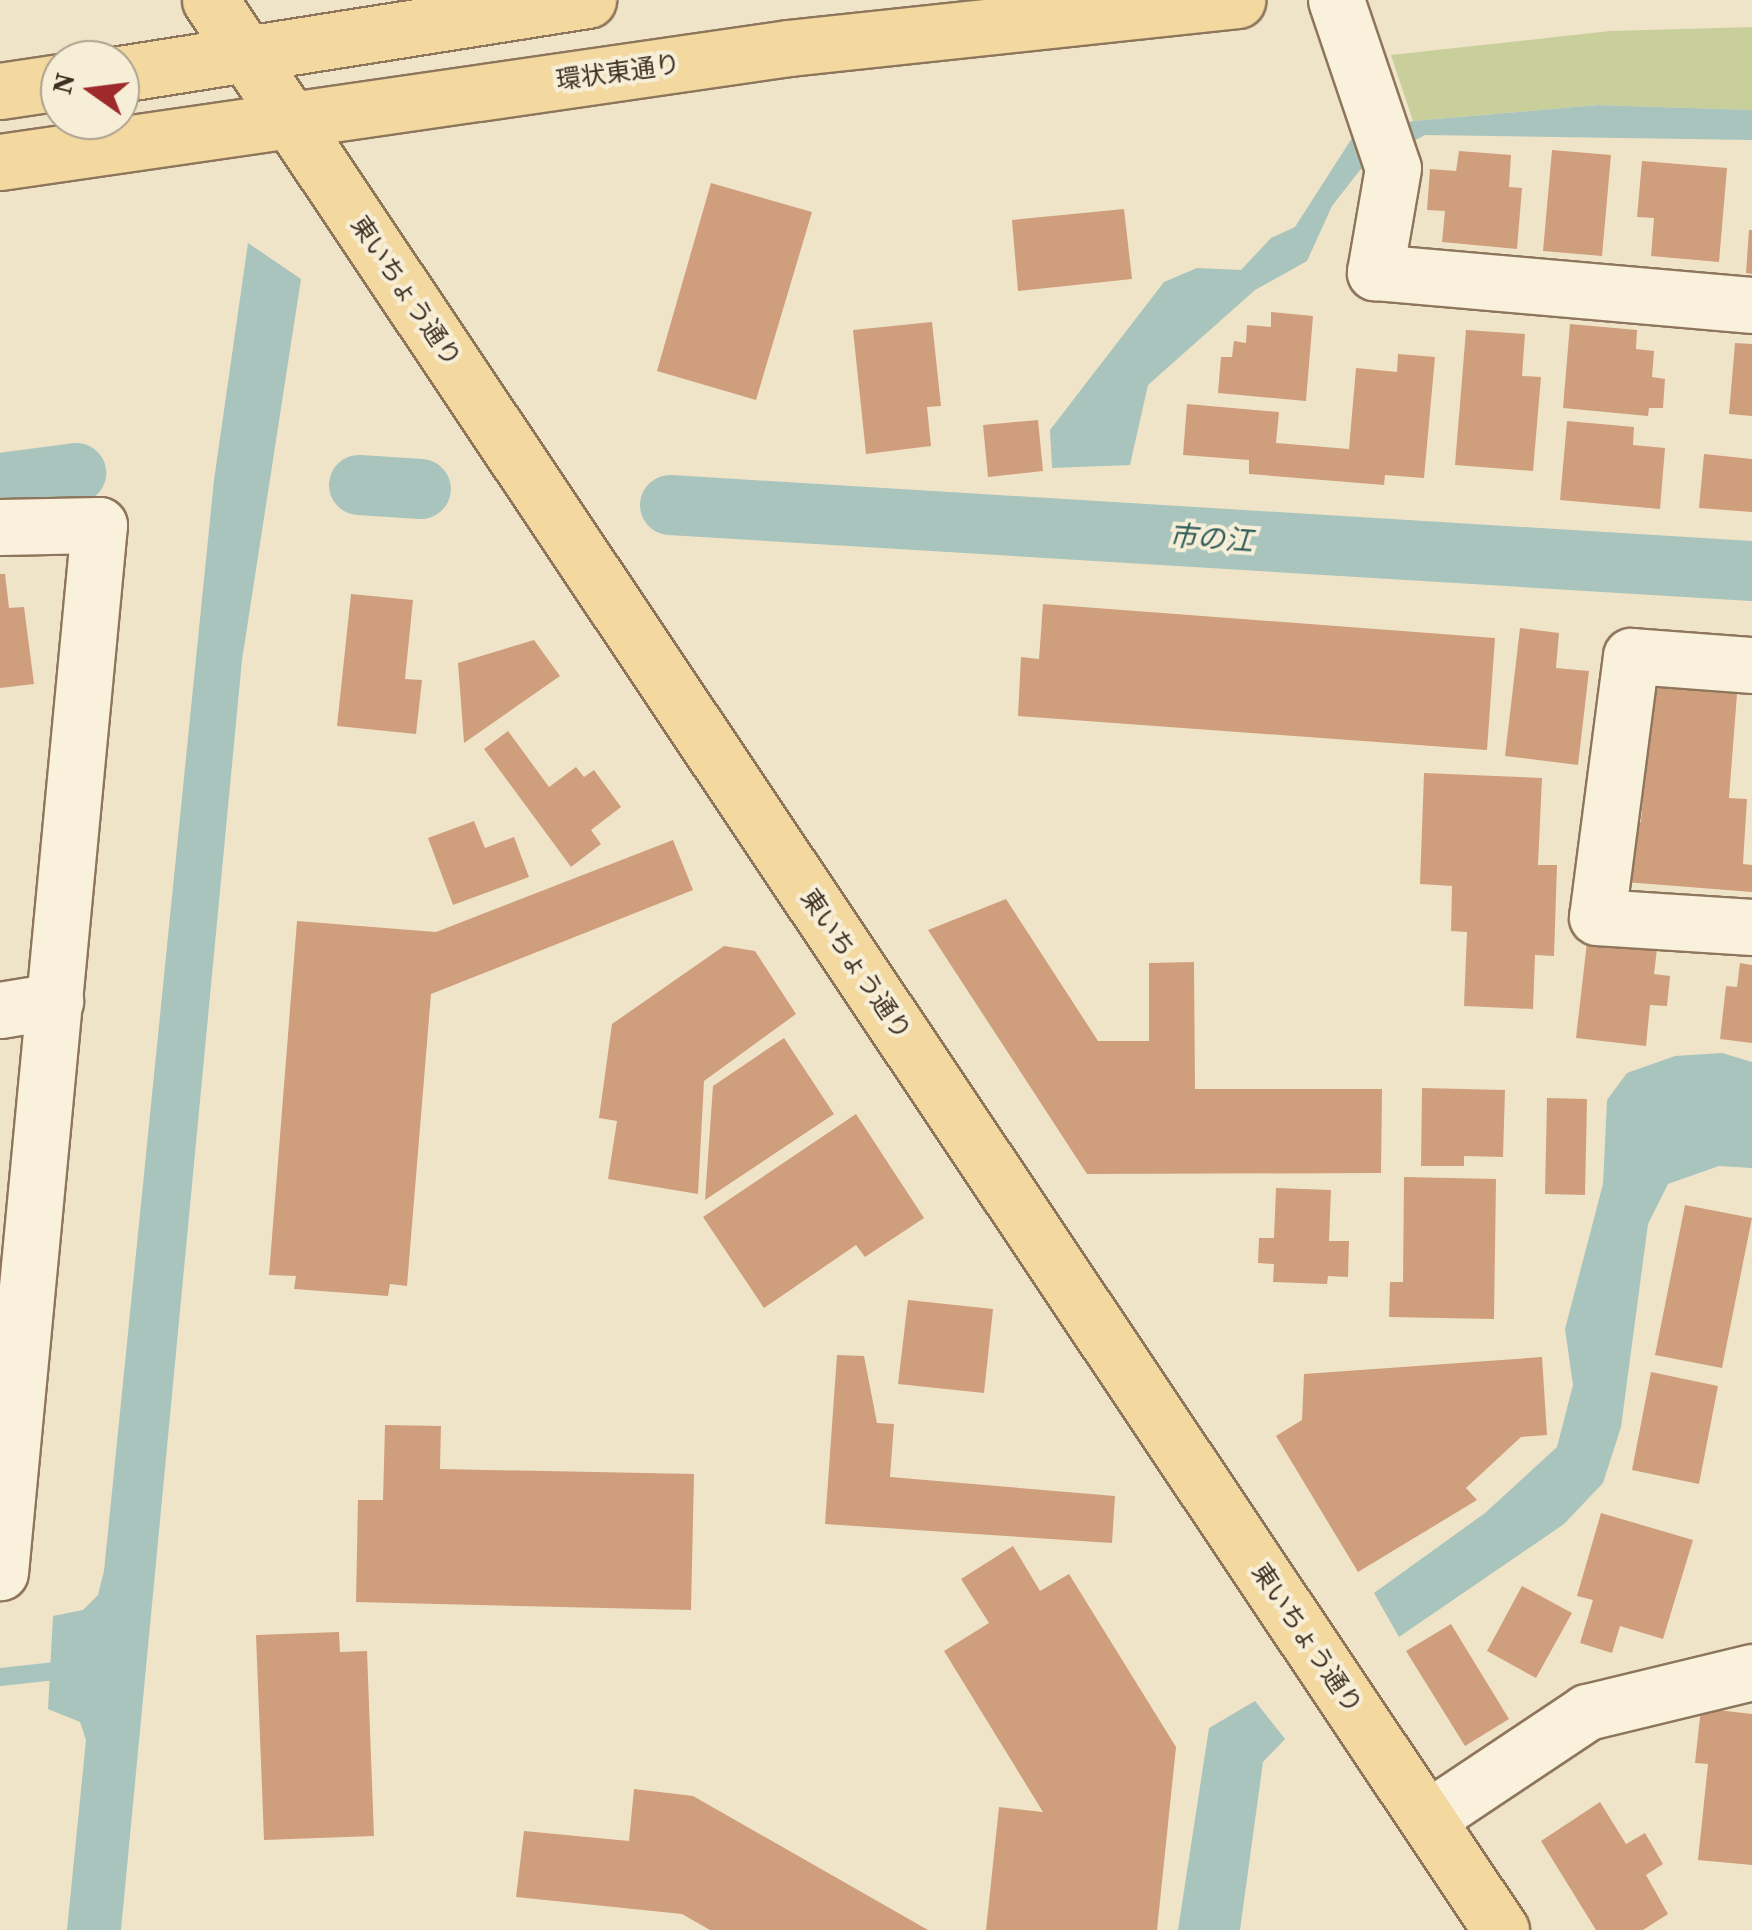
<!DOCTYPE html>
<meta charset="utf-8">
<style>
body{margin:0}
#map{position:relative;width:1752px;height:1930px;overflow:hidden;background:#f0e4c8;font-family:"Source Serif 4","Noto Sans JP",serif}
div>[style]{position:absolute}
.green>*{inset:0;background:#c9cf9b}
.water>*{inset:0;background:#a9c4bc}
.stream>*{height:18px;margin:-9px;padding:0 9px;transform-origin:9px;border-radius:9px;background:#a9c4bc}
.canal>*{height:60px;margin:-30px;padding:0 30px;transform-origin:30px;border-radius:30px;background:#a9c4bc}
.building>*{inset:0;background:#cf9f7d}
.roads{filter:drop-shadow(2px 0 #8d765c) drop-shadow(-2px 0 #8d765c) drop-shadow(0 2px #8d765c) drop-shadow(0 -2px #8d765c)}
.minor>*{height:55px;margin:-27.5px;padding:0 27.5px;transform-origin:27.5px;border-radius:27.5px;background:#faf1dc}
.major>*{height:55px;margin:-27.5px;padding:0 27.5px;transform-origin:27.5px;border-radius:27.5px;background:#f3d9a0}
span{translate:-50% -50%;white-space:nowrap;text-align:center;line-height:1.15;-webkit-text-stroke:8px #f7eed8;paint-order:stroke}
.street-label{font-size:25px;color:#3d2e20}
.water-label{font-size:28px;color:#2f5d5a;font-style:italic}
.north{position:absolute;left:40px;top:40px;width:100px;height:100px;box-sizing:border-box;background:#f7eed8;border:2px solid #ada18e;border-radius:50%;rotate:284deg;font-size:28px;font-weight:700;line-height:40px;text-align:center;color:#3d2e20}
.north::after{content:'';display:block;margin:auto;width:35px;height:45px;background:#9e2a2b;clip-path:polygon(50% 0,100% 100%,50% 72%,0 100%)}
</style>
<div id="map">
<div class="green">
<i style="clip-path:polygon(1752px 27px,1752px 110px,1598px 105px,1413px 121px,1391px 55px,1610px 31px)"></i>
</div>
<div class="water">
<i style="clip-path:polygon(1598px 105px,1752px 110px,1752px 140px,1425px 135px,1360px 170px,1332px 206px,1307px 261px,1255px 290px,1148px 385px,1130px 465px,1052px 468px,1050px 430px,1164px 282px,1197px 268px,1241px 270px,1271px 238px,1295px 227px,1352px 138px,1413px 121px)"></i>
<i style="clip-path:polygon(248px 243px,301px 279px,242px 660px,121px 1930px,67px 1930px,86px 1740px,80px 1722px,48px 1709px,53px 1616px,83px 1610px,98px 1595px,104px 1571px,214px 480px)"></i>
<i style="clip-path:polygon(1722px 1053px,1752px 1062px,1752px 1168px,1719px 1166px,1668px 1184px,1648px 1224px,1621px 1427px,1603px 1483px,1564px 1524px,1399px 1637px,1374px 1593px,1485px 1513px,1557px 1447px,1573px 1385px,1565px 1329px,1603px 1184px,1607px 1100px,1627px 1073px,1675px 1056px)"></i>
<i style="clip-path:polygon(1255px 1701px,1285px 1739px,1263px 1762px,1240px 1930px,1178px 1930px,1209px 1728px)"></i>
</div>
<div class="stream">
<i style="left:0;top:1677px;width:74px;rotate:-6.2deg"></i>
</div>
<div class="canal">
<i style="left:0;top:483px;width:77px;rotate:-7.5deg"></i>
<i style="left:359px;top:485px;width:62px;rotate:3.7deg"></i>
<i style="left:670px;top:505px;width:1084px;rotate:3.49deg"></i>
</div>
<div class="building">
<i style="clip-path:polygon(1552px 150px,1611px 155px,1602px 256px,1543px 251px)"></i>
<i style="clip-path:polygon(1459px 151px,1511px 155px,1509px 187px,1522px 188px,1517px 249px,1442px 242px,1445px 211px,1427px 210px,1430px 169px,1456px 171px)"></i>
<i style="clip-path:polygon(1642px 161px,1727px 168px,1719px 262px,1651px 256px,1654px 218px,1637px 217px)"></i>
<i style="clip-path:polygon(711px 183px,812px 212px,756px 400px,657px 371px)"></i>
<i style="clip-path:polygon(1124px 209px,1132px 279px,1018px 291px,1012px 220px)"></i>
<i style="clip-path:polygon(1749px 230px,1752px 230px,1752px 274px,1746px 273px)"></i>
<i style="clip-path:polygon(1271px 312px,1313px 316px,1306px 401px,1218px 393px,1221px 357px,1232px 357px,1234px 341px,1246px 343px,1247px 325px,1271px 327px)"></i>
<i style="clip-path:polygon(932px 322px,941px 406px,927px 407px,931px 446px,866px 454px,853px 330px)"></i>
<i style="clip-path:polygon(1570px 324px,1637px 330px,1636px 349px,1654px 351px,1652px 377px,1665px 379px,1663px 408px,1649px 408px,1648px 416px,1563px 408px)"></i>
<i style="clip-path:polygon(1466px 330px,1525px 334px,1522px 376px,1541px 377px,1533px 471px,1455px 465px)"></i>
<i style="clip-path:polygon(1735px 343px,1752px 344px,1752px 416px,1729px 414px)"></i>
<i style="clip-path:polygon(1398px 354px,1435px 357px,1424px 478px,1385px 475px,1384px 485px,1249px 474px,1249px 460px,1183px 455px,1187px 404px,1279px 412px,1276px 443px,1349px 449px,1356px 368px,1397px 372px)"></i>
<i style="clip-path:polygon(1038px 420px,1043px 471px,988px 477px,983px 425px)"></i>
<i style="clip-path:polygon(1567px 421px,1634px 427px,1633px 445px,1665px 448px,1660px 509px,1560px 500px)"></i>
<i style="clip-path:polygon(1704px 454px,1752px 459px,1752px 512px,1699px 508px)"></i>
<i style="clip-path:polygon(0 574px,5px 574px,9px 608px,24px 607px,34px 684px,0 688px)"></i>
<i style="clip-path:polygon(351px 594px,413px 600px,405px 679px,422px 680px,416px 734px,337px 726px)"></i>
<i style="clip-path:polygon(1043px 604px,1495px 638px,1487px 750px,1018px 716px,1021px 657px,1039px 659px)"></i>
<i style="clip-path:polygon(1520px 628px,1559px 633px,1556px 668px,1589px 671px,1578px 765px,1505px 756px)"></i>
<i style="clip-path:polygon(534px 640px,560px 676px,464px 743px,458px 663px)"></i>
<i style="clip-path:polygon(1651px 687px,1737px 694px,1729px 798px,1747px 799px,1743px 864px,1752px 865px,1752px 892px,1625px 882px,1630px 821px,1641px 822px)"></i>
<i style="clip-path:polygon(508px 731px,549px 787px,576px 767px,584px 777px,594px 770px,621px 807px,591px 830px,601px 844px,571px 867px,484px 749px)"></i>
<i style="clip-path:polygon(1424px 773px,1542px 778px,1538px 865px,1557px 865px,1554px 956px,1535px 955px,1533px 1009px,1464px 1006px,1467px 932px,1451px 931px,1452px 886px,1420px 884px)"></i>
<i style="clip-path:polygon(474px 821px,485px 848px,514px 837px,529px 877px,453px 905px,428px 838px)"></i>
<i style="clip-path:polygon(673px 840px,693px 890px,431px 994px,407px 1286px,390px 1284px,388px 1296px,294px 1289px,296px 1276px,269px 1275px,297px 921px,436px 932px)"></i>
<i style="clip-path:polygon(1006px 899px,1098px 1041px,1149px 1041px,1149px 963px,1194px 962px,1195px 1089px,1382px 1089px,1381px 1173px,1087px 1174px,928px 930px)"></i>
<i style="clip-path:polygon(1587px 942px,1657px 949px,1654px 974px,1670px 976px,1667px 1006px,1650px 1005px,1646px 1046px,1576px 1038px)"></i>
<i style="clip-path:polygon(724px 946px,755px 951px,796px 1014px,704px 1081px,698px 1194px,608px 1179px,617px 1121px,599px 1118px,612px 1024px)"></i>
<i style="clip-path:polygon(1740px 963px,1752px 965px,1752px 1043px,1720px 1039px,1726px 986px,1737px 987px)"></i>
<i style="clip-path:polygon(784px 1038px,834px 1114px,705px 1200px,713px 1086px)"></i>
<i style="clip-path:polygon(1422px 1088px,1505px 1090px,1503px 1157px,1464px 1156px,1464px 1166px,1421px 1166px)"></i>
<i style="clip-path:polygon(1547px 1098px,1587px 1099px,1585px 1195px,1545px 1194px)"></i>
<i style="clip-path:polygon(856px 1114px,924px 1218px,865px 1257px,856px 1245px,764px 1308px,703px 1217px)"></i>
<i style="clip-path:polygon(1404px 1177px,1496px 1179px,1494px 1319px,1389px 1317px,1390px 1282px,1403px 1282px)"></i>
<i style="clip-path:polygon(1276px 1188px,1331px 1190px,1329px 1241px,1349px 1241px,1348px 1277px,1328px 1276px,1327px 1284px,1273px 1282px,1274px 1264px,1258px 1263px,1259px 1238px,1274px 1238px)"></i>
<i style="clip-path:polygon(1685px 1205px,1752px 1218px,1722px 1368px,1655px 1355px)"></i>
<i style="clip-path:polygon(908px 1300px,993px 1309px,984px 1393px,898px 1384px)"></i>
<i style="clip-path:polygon(837px 1355px,864px 1356px,877px 1423px,894px 1424px,890px 1477px,1115px 1496px,1112px 1543px,825px 1524px)"></i>
<i style="clip-path:polygon(1542px 1357px,1547px 1435px,1521px 1437px,1466px 1488px,1477px 1500px,1358px 1572px,1276px 1436px,1302px 1420px,1304px 1374px)"></i>
<i style="clip-path:polygon(1651px 1372px,1718px 1386px,1699px 1484px,1632px 1470px)"></i>
<i style="clip-path:polygon(385px 1425px,441px 1426px,440px 1469px,694px 1474px,691px 1610px,356px 1602px,358px 1500px,383px 1500px)"></i>
<i style="clip-path:polygon(1601px 1513px,1693px 1540px,1663px 1639px,1620px 1626px,1612px 1653px,1580px 1643px,1593px 1600px,1577px 1596px)"></i>
<i style="clip-path:polygon(1013px 1546px,1040px 1591px,1069px 1574px,1176px 1747px,1157px 1930px,986px 1930px,999px 1807px,1043px 1812px,944px 1651px,989px 1623px,961px 1579px)"></i>
<i style="clip-path:polygon(1522px 1586px,1572px 1613px,1536px 1678px,1487px 1651px)"></i>
<i style="clip-path:polygon(1451px 1624px,1509px 1719px,1465px 1746px,1406px 1651px)"></i>
<i style="clip-path:polygon(339px 1632px,340px 1652px,367px 1651px,374px 1836px,264px 1840px,256px 1635px)"></i>
<i style="clip-path:polygon(1701px 1708px,1752px 1714px,1752px 1865px,1698px 1860px,1708px 1764px,1695px 1763px)"></i>
<i style="clip-path:polygon(634px 1789px,693px 1796px,928px 1930px,710px 1930px,682px 1914px,516px 1897px,524px 1831px,629px 1841px)"></i>
<i style="clip-path:polygon(1600px 1802px,1626px 1844px,1645px 1833px,1663px 1864px,1646px 1875px,1668px 1914px,1643px 1930px,1596px 1930px,1541px 1841px)"></i>
</div>
<div class="roads">
<div class="minor">
<i style="left:1336px;top:0;width:177px;rotate:71.3deg"></i>
<i style="left:1393px;top:168px;width:106px;rotate:99.8deg"></i>
<i style="left:1375px;top:272px;width:378px;rotate:5deg"></i>
<i style="left:0;top:527px;width:99px;rotate:-1.2deg"></i>
<i style="left:99px;top:525px;width:1052px;rotate:95.4deg"></i>
<i style="left:1752px;top:665px;width:121px;rotate:-175.7deg"></i>
<i style="left:1631px;top:656px;width:263px;rotate:97.4deg"></i>
<i style="left:1597px;top:917px;width:155px;rotate:3.7deg"></i>
<i style="left:0;top:1010px;width:56px;rotate:-9.3deg"></i>
<i style="left:1428px;top:1818px;width:191px;rotate:-33.7deg"></i>
<i style="left:1587px;top:1712px;width:170px;rotate:-13.6deg"></i>
</div>
<div class="major">
<i style="left:210px;top:0;width:2322px;rotate:56.22deg"></i>
<i style="left:120px;top:74px;width:474px;rotate:-9deg"></i>
<i style="left:0;top:91px;width:61px;rotate:-8.5deg"></i>
<i style="left:0;top:162px;width:797px;rotate:-8.22deg"></i>
<i style="left:789px;top:48px;width:451px;rotate:-6.1deg"></i>
</div>
</div>
<div class="street-label">
<span style="left:618px;top:72px;rotate:-8deg">環状東通り</span>
<span style="left:406px;top:291px;rotate:56deg">東いちょう通り</span>
<span style="left:856px;top:964px;rotate:56deg">東いちょう通り</span>
<span style="left:1307px;top:1638px;rotate:56deg">東いちょう通り</span>
</div>
<div class="water-label">
<span style="left:1211px;top:538px;rotate:4deg">市の江</span>
</div>
<div class="north">N</div>
</div>
